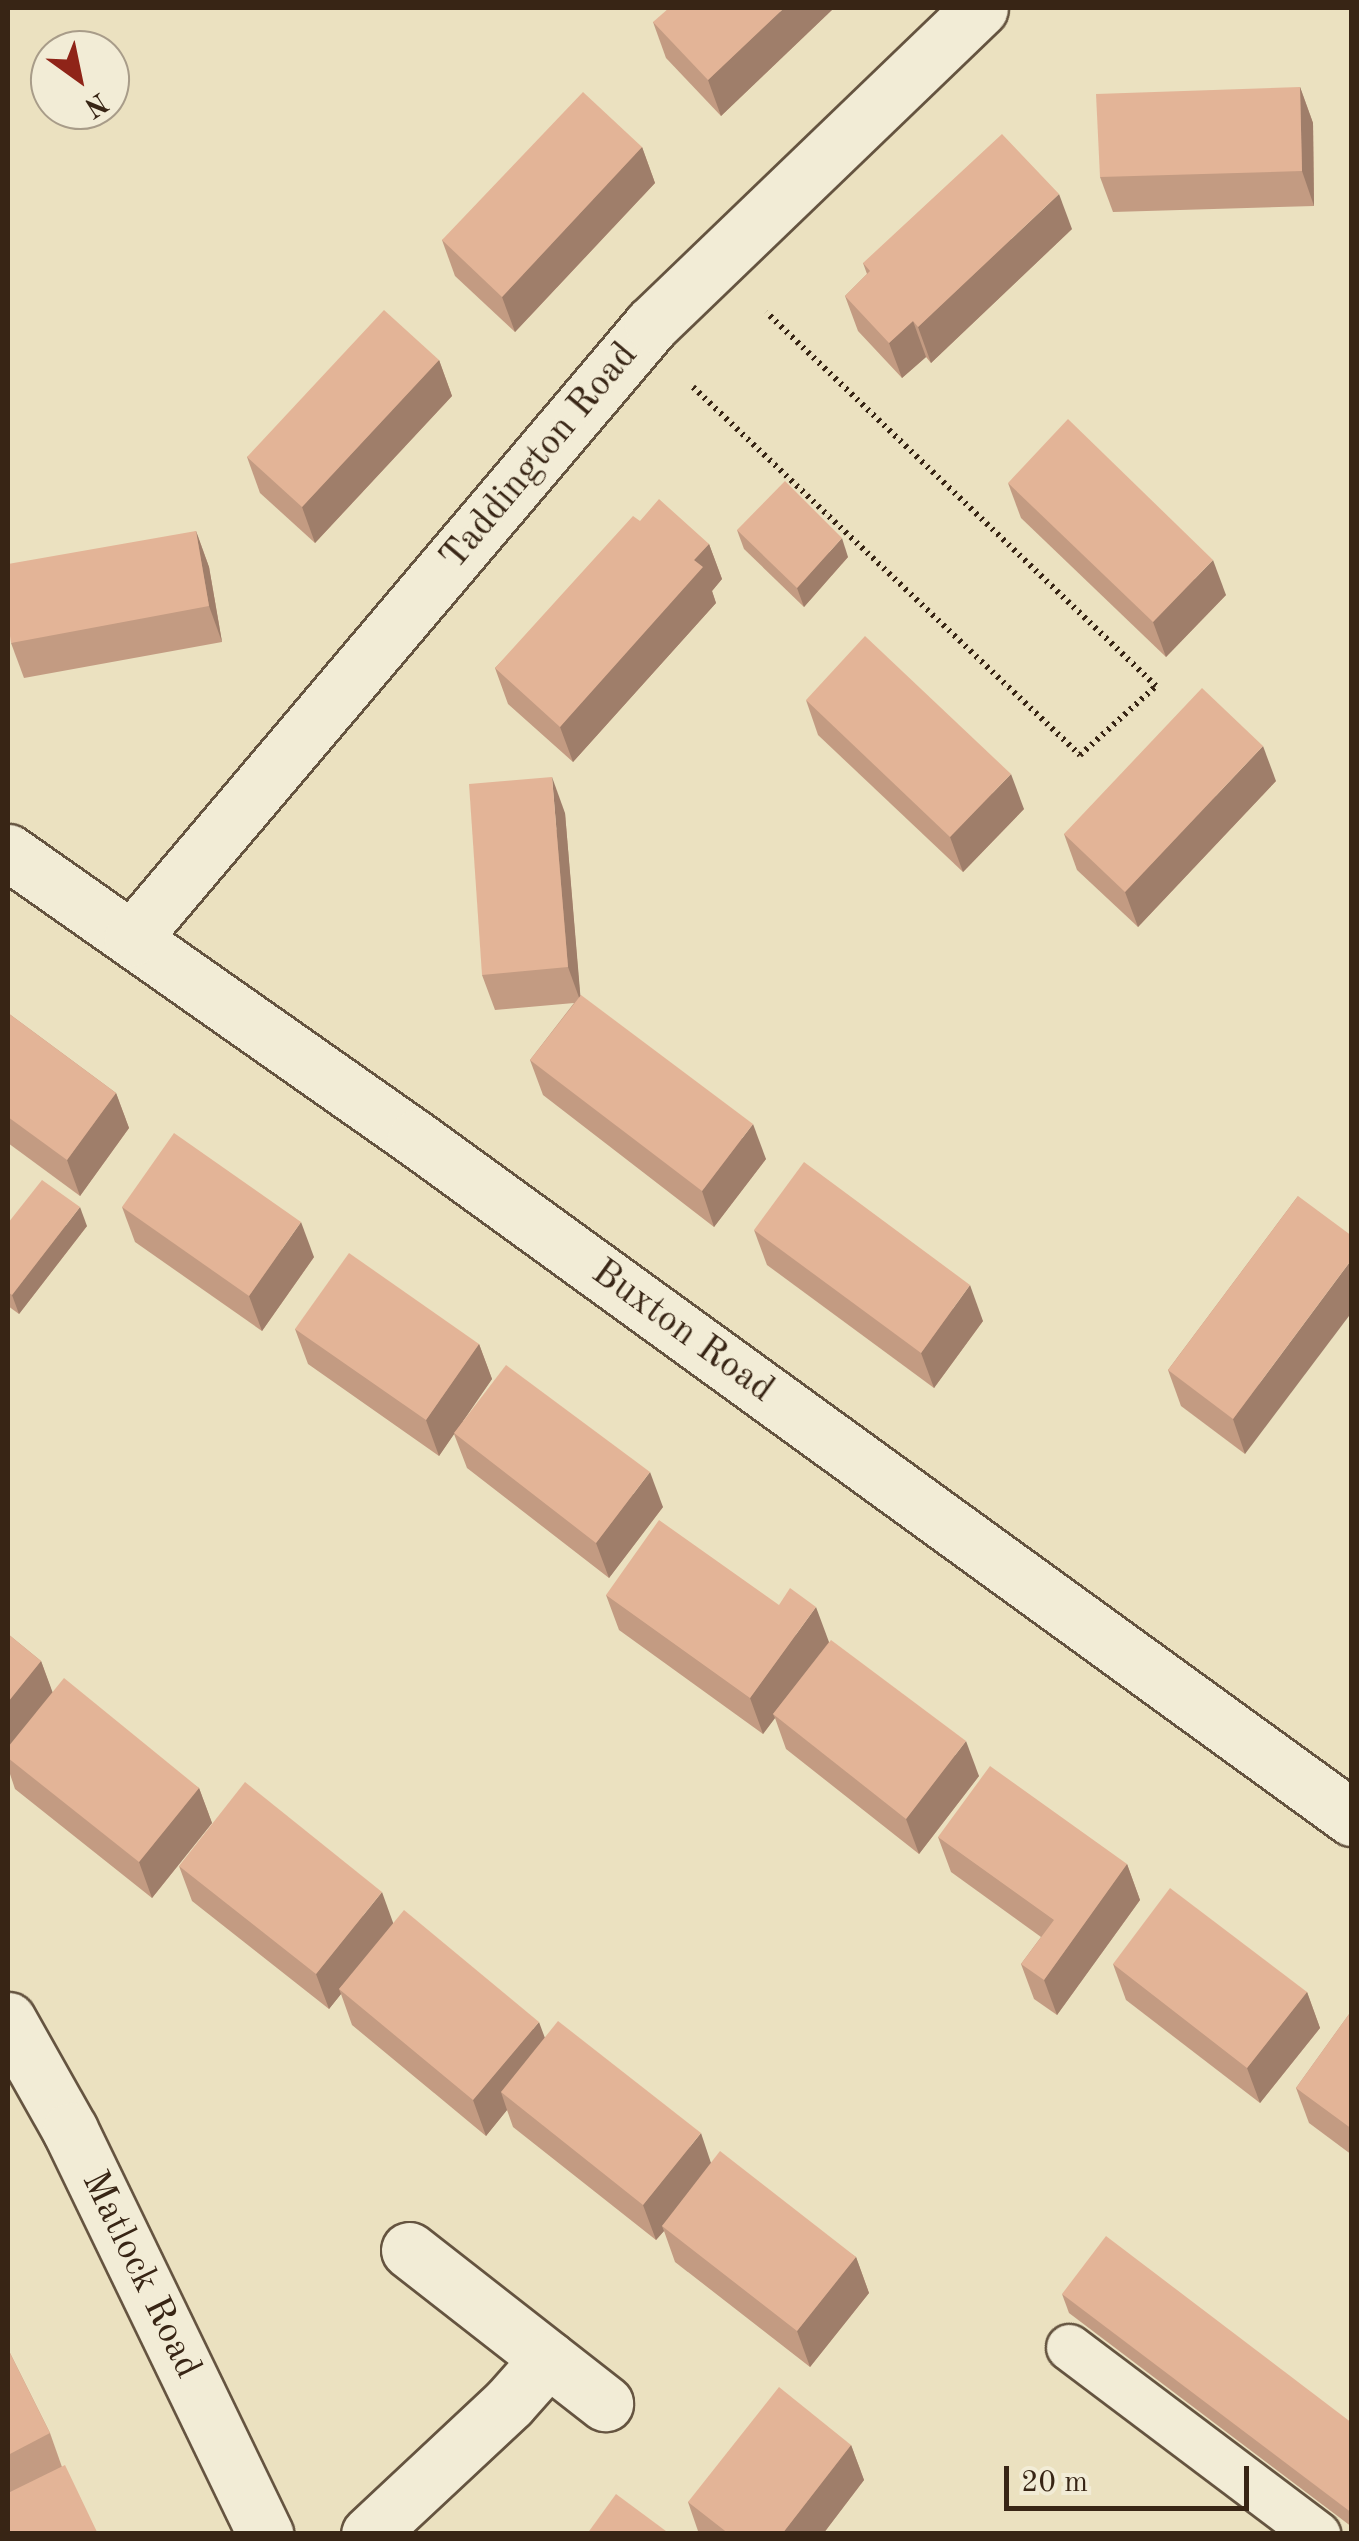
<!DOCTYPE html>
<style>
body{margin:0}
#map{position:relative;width:1359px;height:2541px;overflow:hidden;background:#ebe1c0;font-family:"Old Standard TT",serif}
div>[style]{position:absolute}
.path>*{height:6px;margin-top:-3px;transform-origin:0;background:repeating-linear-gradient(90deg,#382515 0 2.5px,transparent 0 7.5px)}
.roads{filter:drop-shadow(2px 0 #655440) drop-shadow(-2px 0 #655440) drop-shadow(0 2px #655440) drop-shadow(0 -2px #655440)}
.lane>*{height:45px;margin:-22.5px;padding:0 22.5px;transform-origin:22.5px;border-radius:22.5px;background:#f2ecd6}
.street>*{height:55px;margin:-27.5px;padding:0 27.5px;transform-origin:27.5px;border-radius:27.5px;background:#f2ecd6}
.secondary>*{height:55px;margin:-27.5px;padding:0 27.5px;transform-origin:27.5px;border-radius:27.5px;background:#f2ecd6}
.wall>*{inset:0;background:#c39b82}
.shaded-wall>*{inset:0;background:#9f7e6a}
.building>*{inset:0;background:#e3b497}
span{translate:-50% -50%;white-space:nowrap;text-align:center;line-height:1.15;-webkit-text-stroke:8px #f2ecd6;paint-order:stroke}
.street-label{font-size:38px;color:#382515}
.frame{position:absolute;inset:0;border:10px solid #382515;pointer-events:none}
.north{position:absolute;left:30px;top:30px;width:100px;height:100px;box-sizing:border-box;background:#f2ecd6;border:2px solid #a89c89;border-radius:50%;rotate:147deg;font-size:28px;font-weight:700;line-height:40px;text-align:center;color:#382515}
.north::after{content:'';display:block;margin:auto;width:35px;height:45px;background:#8f2418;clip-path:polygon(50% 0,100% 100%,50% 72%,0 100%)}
.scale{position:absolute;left:1004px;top:2466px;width:245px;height:45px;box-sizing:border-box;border:5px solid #382515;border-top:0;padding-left:12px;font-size:30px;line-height:35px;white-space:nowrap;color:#382515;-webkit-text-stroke:8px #f2ecd6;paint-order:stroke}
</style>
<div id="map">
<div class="path">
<i style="left:693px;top:387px;width:534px;rotate:43.56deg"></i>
<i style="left:1080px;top:755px;width:103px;rotate:-42.2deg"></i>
<i style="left:1156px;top:686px;width:540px;rotate:-136.2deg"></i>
</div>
<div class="roads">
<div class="lane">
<i style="left:1069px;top:2347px;width:311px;rotate:37deg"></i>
</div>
<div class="street">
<i style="left:8px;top:852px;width:497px;rotate:35.1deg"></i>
<i style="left:415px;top:1138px;width:1158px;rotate:35.97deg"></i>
<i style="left:132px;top:938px;width:805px;rotate:-49.74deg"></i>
<i style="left:652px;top:324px;width:455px;rotate:-43.9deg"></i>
<i style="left:409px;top:2250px;width:249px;rotate:38deg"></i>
<i style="left:369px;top:2534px;width:192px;rotate:-43.1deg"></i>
<i style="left:509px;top:2403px;width:59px;rotate:-48.4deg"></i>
</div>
<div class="secondary">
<i style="left:8px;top:2020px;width:126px;rotate:60.6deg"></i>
<i style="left:70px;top:2130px;width:449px;rotate:64.2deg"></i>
</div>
</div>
<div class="wall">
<i style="clip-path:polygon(834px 8px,721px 116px,666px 58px,653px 22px)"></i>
<i style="clip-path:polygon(1300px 87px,1313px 123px,1314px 206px,1113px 212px,1100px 177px)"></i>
<i style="clip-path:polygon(642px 147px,655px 183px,515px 332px,455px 276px,442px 240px)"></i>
<i style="clip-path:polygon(1072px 229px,931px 363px,926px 357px,902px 378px,858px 331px,845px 296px,867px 274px,863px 263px)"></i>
<i style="clip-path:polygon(439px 360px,452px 396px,315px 543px,260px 493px,247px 457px)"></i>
<i style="clip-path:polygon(1008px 483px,1226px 595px,1166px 657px,1021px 518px)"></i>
<i style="clip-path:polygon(640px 521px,709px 544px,722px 579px,712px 591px,716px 603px,573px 762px,508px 704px,495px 668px)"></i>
<i style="clip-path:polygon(737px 530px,848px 557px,804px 607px,744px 549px)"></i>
<i style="clip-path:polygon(196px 531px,209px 567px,222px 642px,24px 678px,11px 643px)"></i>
<i style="clip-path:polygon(806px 700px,1024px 809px,963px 872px,818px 735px)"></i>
<i style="clip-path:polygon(1276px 781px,1138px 927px,1077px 870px,1064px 834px)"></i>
<i style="clip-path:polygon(565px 813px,580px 995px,766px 1159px,714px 1227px,543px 1095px,530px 1060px,574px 1003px,495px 1010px,482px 975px)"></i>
<i style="clip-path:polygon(8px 1013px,116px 1093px,129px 1128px,80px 1196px,8px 1143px)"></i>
<i style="clip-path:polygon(1298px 1196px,1245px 1454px,1181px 1406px,1168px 1370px)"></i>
<i style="clip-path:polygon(122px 1207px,314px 1257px,262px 1331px,135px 1242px)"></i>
<i style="clip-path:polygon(8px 1223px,87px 1226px,19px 1314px,8px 1306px)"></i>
<i style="clip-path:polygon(754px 1230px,983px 1321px,934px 1388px,767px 1265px)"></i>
<i style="clip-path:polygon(295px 1329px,479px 1344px,492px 1379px,463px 1421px,663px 1507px,609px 1578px,467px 1468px,454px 1434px,439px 1456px,308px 1364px)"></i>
<i style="clip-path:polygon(606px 1595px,829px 1642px,979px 1776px,919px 1854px,786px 1749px,775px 1718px,763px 1734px,619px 1630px)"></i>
<i style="clip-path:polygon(8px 1634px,41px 1661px,52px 1692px,199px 1788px,212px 1823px,152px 1898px,15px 1789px,8px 1768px)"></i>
<i style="clip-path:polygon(938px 1837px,1127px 1864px,1140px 1900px,1057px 2015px,1034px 1999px,1021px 1964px,1041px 1937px,951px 1872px)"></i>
<i style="clip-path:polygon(179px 1866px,393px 1924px,711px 2163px,856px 2257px,869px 2293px,810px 2367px,675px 2262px,664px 2231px,656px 2240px,513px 2127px,507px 2110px,486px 2136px,352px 2025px,341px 1994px,329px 2009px,192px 1901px)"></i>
<i style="clip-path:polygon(1113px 1964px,1307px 1992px,1320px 2028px,1260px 2103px,1126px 2000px)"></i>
<i style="clip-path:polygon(1352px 2010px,1352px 2155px,1309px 2123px,1296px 2088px)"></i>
<i style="clip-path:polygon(1062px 2294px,1352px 2423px,1352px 2527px,1069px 2313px)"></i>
<i style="clip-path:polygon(8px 2349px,50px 2433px,62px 2467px,8px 2534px)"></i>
<i style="clip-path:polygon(851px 2445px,864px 2480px,823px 2534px,699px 2534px,688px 2502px)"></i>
</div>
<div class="shaded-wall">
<i style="clip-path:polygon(784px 8px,834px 8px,721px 116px,708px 80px)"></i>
<i style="clip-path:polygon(1300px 87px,1313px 123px,1314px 206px,1302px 171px)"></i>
<i style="clip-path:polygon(642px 147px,655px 183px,515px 332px,502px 297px)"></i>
<i style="clip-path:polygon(1059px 194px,1072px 229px,931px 363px,918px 327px)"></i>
<i style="clip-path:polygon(913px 321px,926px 357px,902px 378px,889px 343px)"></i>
<i style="clip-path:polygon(439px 360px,452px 396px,315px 543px,302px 507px)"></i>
<i style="clip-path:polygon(196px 531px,209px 567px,222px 642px,209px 606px)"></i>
<i style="clip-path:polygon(842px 538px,848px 557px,804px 607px,797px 588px)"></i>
<i style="clip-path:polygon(709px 544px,722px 579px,712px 591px,716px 603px,573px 762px,560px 727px,694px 560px)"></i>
<i style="clip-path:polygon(1213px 560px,1226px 595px,1166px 657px,1153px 622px)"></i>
<i style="clip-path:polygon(1263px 746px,1276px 781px,1138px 927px,1125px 892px)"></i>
<i style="clip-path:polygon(1011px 774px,1024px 809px,963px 872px,950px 837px)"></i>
<i style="clip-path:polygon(552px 777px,565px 813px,581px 1003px,568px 967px)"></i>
<i style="clip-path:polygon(116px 1093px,129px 1128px,80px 1196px,67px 1160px)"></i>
<i style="clip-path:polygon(753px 1124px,766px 1159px,714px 1227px,702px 1191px)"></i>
<i style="clip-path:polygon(80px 1207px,87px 1226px,19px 1314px,12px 1295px)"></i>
<i style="clip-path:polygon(301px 1222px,314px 1257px,262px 1331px,249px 1296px)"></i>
<i style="clip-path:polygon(1352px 1259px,1352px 1312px,1245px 1454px,1233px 1419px)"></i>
<i style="clip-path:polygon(970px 1285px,983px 1321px,934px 1388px,921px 1353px)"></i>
<i style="clip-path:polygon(479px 1344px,492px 1379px,439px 1456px,426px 1420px)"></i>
<i style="clip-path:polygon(650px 1472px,663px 1507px,609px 1578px,596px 1543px)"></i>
<i style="clip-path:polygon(816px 1607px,829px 1642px,773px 1714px,775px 1718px,763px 1734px,750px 1698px)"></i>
<i style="clip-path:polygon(41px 1661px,54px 1696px,8px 1753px,8px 1702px)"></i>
<i style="clip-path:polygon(966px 1741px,979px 1776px,919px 1854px,906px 1819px)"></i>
<i style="clip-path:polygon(199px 1788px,212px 1823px,152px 1898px,139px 1862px)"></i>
<i style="clip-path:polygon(1127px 1864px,1140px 1900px,1057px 2015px,1044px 1980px)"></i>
<i style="clip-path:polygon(382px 1892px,395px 1928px,339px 1989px,341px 1994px,329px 2009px,316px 1974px)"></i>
<i style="clip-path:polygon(1307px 1992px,1320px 2028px,1260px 2103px,1247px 2068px)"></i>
<i style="clip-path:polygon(539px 2022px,552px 2057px,501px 2092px,507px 2110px,486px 2136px,473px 2100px)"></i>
<i style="clip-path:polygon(701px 2133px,713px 2169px,662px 2226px,664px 2231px,656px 2240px,643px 2205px)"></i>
<i style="clip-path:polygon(856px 2257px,869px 2293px,810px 2367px,797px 2331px)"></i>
<i style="clip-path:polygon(851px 2445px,864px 2480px,823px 2534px,782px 2534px)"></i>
</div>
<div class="building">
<i style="clip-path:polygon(669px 8px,784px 8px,708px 80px,653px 22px)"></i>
<i style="clip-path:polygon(1300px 87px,1302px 171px,1100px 177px,1096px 94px)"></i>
<i style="clip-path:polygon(583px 92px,642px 147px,502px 297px,442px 240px)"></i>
<i style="clip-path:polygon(1002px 134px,1059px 194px,918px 327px,913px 321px,889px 343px,845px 296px,870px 271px,863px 263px)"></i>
<i style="clip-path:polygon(384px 310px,439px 360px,302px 507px,247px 457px)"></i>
<i style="clip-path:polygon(1068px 419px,1213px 560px,1153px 622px,1008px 483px)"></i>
<i style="clip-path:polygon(785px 481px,842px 538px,797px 588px,737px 530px)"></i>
<i style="clip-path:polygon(659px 499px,709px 544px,694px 560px,703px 567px,560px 727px,495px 668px,633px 516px,640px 521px)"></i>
<i style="clip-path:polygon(196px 531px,209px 606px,11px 643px,8px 622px,8px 564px)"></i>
<i style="clip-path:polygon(865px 636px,1011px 774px,950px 837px,806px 700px)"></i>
<i style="clip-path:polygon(1202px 688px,1263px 746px,1125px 892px,1064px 834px)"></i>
<i style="clip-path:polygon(552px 777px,568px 967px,482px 975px,469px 784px)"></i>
<i style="clip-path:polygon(581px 995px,753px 1124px,702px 1191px,530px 1060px)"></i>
<i style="clip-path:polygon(8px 1013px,116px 1093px,67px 1160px,8px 1117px)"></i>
<i style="clip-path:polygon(174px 1133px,301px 1222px,249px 1296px,122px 1207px)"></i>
<i style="clip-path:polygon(804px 1162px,970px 1285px,921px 1353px,754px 1230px)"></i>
<i style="clip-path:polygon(42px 1180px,80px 1207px,12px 1295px,8px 1292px,8px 1223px)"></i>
<i style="clip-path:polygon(1298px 1196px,1352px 1236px,1352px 1259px,1233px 1419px,1168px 1370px)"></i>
<i style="clip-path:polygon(349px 1253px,479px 1344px,426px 1420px,295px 1329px)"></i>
<i style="clip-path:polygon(506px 1365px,650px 1472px,596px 1543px,454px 1433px)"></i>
<i style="clip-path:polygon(659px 1520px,779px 1605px,790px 1588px,816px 1607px,750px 1698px,606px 1595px)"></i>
<i style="clip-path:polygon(8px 1634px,41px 1661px,8px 1702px)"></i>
<i style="clip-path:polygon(831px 1640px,966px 1741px,906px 1819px,773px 1714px)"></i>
<i style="clip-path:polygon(64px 1678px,199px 1788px,139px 1862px,8px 1758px,8px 1747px)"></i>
<i style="clip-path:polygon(990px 1766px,1127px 1864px,1044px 1980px,1021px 1964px,1054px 1920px,938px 1837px)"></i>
<i style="clip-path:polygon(245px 1782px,382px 1892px,316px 1974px,179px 1866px)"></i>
<i style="clip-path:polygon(1170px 1888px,1307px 1992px,1247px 2068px,1113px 1964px)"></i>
<i style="clip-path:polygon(404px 1910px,539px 2022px,473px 2100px,339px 1989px)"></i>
<i style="clip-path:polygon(1352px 2010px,1352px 2129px,1296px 2088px)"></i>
<i style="clip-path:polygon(558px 2021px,701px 2133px,643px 2205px,501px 2092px)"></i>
<i style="clip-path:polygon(720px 2151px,856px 2257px,797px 2331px,662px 2226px)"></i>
<i style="clip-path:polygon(1106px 2236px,1352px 2423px,1352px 2513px,1062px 2294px)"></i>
<i style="clip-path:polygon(8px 2349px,50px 2433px,8px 2455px)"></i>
<i style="clip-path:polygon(779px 2387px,851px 2445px,782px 2534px,729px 2534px,688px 2502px)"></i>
<i style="clip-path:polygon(65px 2465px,98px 2534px,8px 2534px,8px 2493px)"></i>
<i style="clip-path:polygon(616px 2494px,670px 2534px,587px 2534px)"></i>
</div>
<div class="street-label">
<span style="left:540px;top:457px;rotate:-50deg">Taddington Road</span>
<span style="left:682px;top:1332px;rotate:36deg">Buxton Road</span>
<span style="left:140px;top:2275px;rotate:64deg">Matlock Road</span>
</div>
<div class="frame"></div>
<div class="north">N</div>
<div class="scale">20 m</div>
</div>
